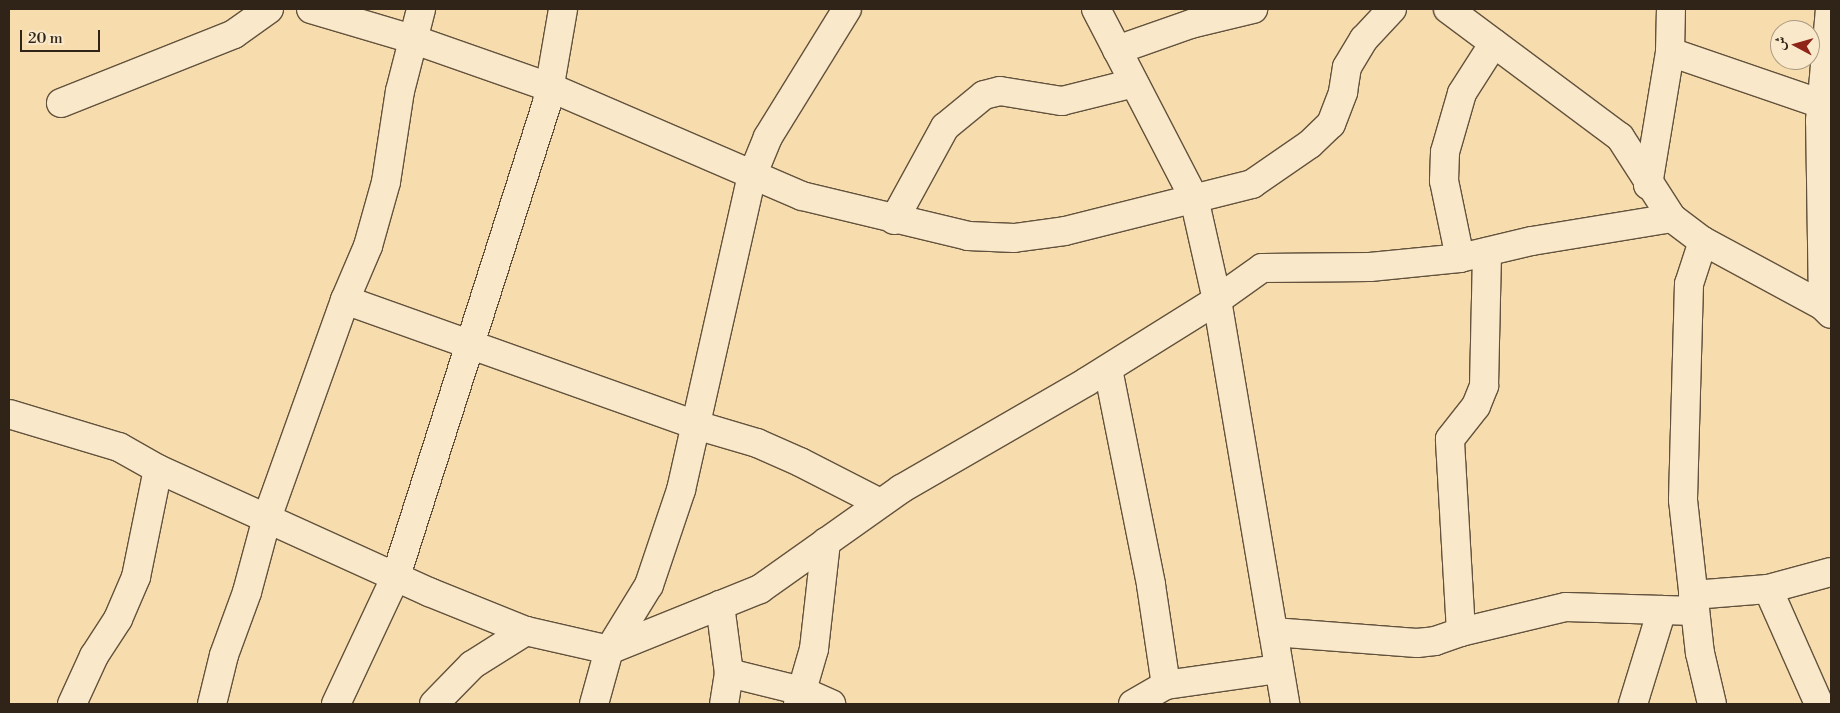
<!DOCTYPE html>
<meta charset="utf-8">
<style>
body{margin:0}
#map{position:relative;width:1840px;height:713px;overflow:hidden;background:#f7dcad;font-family:"Libre Bodoni",Amiri,serif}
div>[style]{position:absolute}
.roads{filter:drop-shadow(1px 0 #62523d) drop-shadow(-1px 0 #62523d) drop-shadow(0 1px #62523d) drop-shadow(0 -1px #62523d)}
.street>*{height:28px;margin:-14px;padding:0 14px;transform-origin:14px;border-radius:14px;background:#fae8ca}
span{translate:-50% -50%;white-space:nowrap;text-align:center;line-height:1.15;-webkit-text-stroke:4px #fae8ca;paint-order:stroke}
.frame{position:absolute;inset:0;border:10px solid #302418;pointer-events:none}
.north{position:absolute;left:1770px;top:20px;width:50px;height:50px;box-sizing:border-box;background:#fae8ca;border:1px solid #a99a83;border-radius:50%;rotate:276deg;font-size:14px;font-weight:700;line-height:20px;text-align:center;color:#302418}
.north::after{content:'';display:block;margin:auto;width:18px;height:22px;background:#8f2418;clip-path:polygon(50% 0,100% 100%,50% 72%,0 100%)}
.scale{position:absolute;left:20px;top:30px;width:80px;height:22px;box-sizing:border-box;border:2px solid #302418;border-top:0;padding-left:6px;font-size:15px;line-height:18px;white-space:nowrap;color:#302418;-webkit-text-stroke:4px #fae8ca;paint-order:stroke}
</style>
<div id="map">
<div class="roads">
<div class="street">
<i style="left:311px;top:9px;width:105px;rotate:16.5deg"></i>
<i style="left:412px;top:39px;width:145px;rotate:19.3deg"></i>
<i style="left:549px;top:87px;width:275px;rotate:23.3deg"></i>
<i style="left:802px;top:196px;width:171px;rotate:13.5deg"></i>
<i style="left:968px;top:236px;width:46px;rotate:2.5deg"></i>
<i style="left:1014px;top:238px;width:51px;rotate:-7.8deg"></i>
<i style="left:1065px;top:231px;width:193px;rotate:-14.1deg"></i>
<i style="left:1252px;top:184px;width:70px;rotate:-34.6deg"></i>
<i style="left:1310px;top:144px;width:29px;rotate:-44deg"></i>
<i style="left:1331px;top:124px;width:34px;rotate:-69deg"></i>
<i style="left:1343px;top:92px;width:25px;rotate:-81deg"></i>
<i style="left:1347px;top:67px;width:33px;rotate:-59deg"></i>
<i style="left:1364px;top:39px;width:41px;rotate:-47deg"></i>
<i style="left:1096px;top:9px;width:213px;rotate:62.6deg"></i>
<i style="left:1194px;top:198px;width:105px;rotate:77.3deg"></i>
<i style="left:1217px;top:300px;width:410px;rotate:80.4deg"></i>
<i style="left:1448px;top:9px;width:214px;rotate:36.7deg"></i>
<i style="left:1620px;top:137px;width:96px;rotate:57.3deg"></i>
<i style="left:1672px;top:218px;width:39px;rotate:37deg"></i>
<i style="left:1703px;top:241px;width:136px;rotate:28.4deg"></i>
<i style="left:1823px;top:306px;width:11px;rotate:45deg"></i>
<i style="left:1117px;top:50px;width:78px;rotate:-19.4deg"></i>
<i style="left:1191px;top:24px;width:64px;rotate:-13.6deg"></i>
<i style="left:1670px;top:52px;width:161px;rotate:18.9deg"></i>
<i style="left:61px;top:103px;width:186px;rotate:-21.7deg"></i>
<i style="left:234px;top:34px;width:43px;rotate:-35.5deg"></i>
<i style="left:1648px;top:185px;width:135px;rotate:-80.6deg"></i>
<i style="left:1670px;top:52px;width:43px;rotate:-88.7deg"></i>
<i style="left:894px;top:220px;width:106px;rotate:-61.3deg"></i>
<i style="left:945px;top:127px;width:50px;rotate:-39.4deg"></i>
<i style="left:984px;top:95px;width:16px;rotate:-14deg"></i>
<i style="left:1000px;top:91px;width:63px;rotate:9.2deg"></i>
<i style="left:1062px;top:101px;width:74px;rotate:-14deg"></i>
<i style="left:1703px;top:241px;width:45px;rotate:108deg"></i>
<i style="left:1689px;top:284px;width:216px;rotate:91.6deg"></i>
<i style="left:1683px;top:500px;width:154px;rotate:83.7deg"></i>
<i style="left:1700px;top:653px;width:52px;rotate:76.8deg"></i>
<i style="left:1460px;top:258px;width:79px;rotate:-101.7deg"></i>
<i style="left:1444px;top:181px;width:29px;rotate:-88deg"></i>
<i style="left:1445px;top:152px;width:61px;rotate:-73.9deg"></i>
<i style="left:1462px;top:93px;width:59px;rotate:-57.4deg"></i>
<i style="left:345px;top:300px;width:373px;rotate:19.6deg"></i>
<i style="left:696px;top:425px;width:64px;rotate:16.4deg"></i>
<i style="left:757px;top:443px;width:47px;rotate:23.8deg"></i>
<i style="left:800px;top:462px;width:90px;rotate:27.1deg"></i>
<i style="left:1823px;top:306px;width:185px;rotate:-90.9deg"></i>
<i style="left:1820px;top:121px;width:112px;rotate:-84.9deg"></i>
<i style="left:1108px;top:369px;width:220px;rotate:78.7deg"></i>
<i style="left:1151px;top:585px;width:101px;rotate:81.5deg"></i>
<i style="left:9px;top:414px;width:115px;rotate:16.7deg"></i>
<i style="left:119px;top:447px;width:45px;rotate:29.4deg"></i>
<i style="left:158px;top:469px;width:298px;rotate:24.4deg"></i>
<i style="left:429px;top:592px;width:105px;rotate:21.9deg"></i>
<i style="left:526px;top:631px;width:85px;rotate:12.9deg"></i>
<i style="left:609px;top:650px;width:163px;rotate:-22deg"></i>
<i style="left:760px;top:589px;width:173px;rotate:-35.3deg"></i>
<i style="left:901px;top:489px;width:214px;rotate:-30deg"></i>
<i style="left:1086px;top:382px;width:155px;rotate:-32deg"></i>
<i style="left:1217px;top:300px;width:55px;rotate:-35.4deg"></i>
<i style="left:1262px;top:268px;width:108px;rotate:-0.5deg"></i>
<i style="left:1370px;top:267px;width:90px;rotate:-5.7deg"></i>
<i style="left:1460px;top:258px;width:74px;rotate:-13.3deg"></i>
<i style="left:1532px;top:241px;width:142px;rotate:-9.3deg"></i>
<i style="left:1768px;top:589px;width:126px;rotate:66.1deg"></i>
<i style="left:1693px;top:595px;width:75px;rotate:-4.6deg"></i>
<i style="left:1768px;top:589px;width:65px;rotate:-15.1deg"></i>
<i style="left:720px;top:605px;width:69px;rotate:82.5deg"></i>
<i style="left:729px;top:673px;width:31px;rotate:99deg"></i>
<i style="left:1273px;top:632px;width:144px;rotate:4.4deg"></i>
<i style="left:1417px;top:643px;width:18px;rotate:-6deg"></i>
<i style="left:1435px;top:641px;width:28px;rotate:-19deg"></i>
<i style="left:1461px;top:632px;width:108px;rotate:-13.4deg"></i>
<i style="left:1566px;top:607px;width:129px;rotate:1.8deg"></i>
<i style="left:1461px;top:632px;width:193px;rotate:-93.3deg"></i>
<i style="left:1450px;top:439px;width:42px;rotate:-51.8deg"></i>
<i style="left:1476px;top:406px;width:22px;rotate:-68deg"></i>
<i style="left:1484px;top:386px;width:134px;rotate:-88.7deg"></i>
<i style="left:729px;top:673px;width:75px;rotate:13.9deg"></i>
<i style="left:802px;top:691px;width:32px;rotate:24deg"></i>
<i style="left:72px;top:704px;width:53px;rotate:-65.4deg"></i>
<i style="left:94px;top:656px;width:44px;rotate:-57deg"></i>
<i style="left:118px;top:619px;width:46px;rotate:-66.8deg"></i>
<i style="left:136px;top:577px;width:110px;rotate:-78.5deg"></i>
<i style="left:212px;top:704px;width:50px;rotate:-76.2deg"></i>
<i style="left:224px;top:655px;width:67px;rotate:-69.9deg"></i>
<i style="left:247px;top:592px;width:77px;rotate:-74.9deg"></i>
<i style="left:267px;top:518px;width:232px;rotate:-70.3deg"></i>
<i style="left:345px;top:300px;width:59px;rotate:-66.9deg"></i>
<i style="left:368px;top:246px;width:66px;rotate:-74.3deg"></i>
<i style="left:386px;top:182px;width:92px;rotate:-81.3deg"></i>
<i style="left:400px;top:91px;width:85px;rotate:-75.6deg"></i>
<i style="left:336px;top:704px;width:141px;rotate:-64.9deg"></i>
<i style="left:396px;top:576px;width:497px;rotate:-72.3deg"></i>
<i style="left:547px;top:102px;width:94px;rotate:-80.2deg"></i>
<i style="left:434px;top:704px;width:54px;rotate:-45.7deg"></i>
<i style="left:472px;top:665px;width:64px;rotate:-32.2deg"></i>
<i style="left:594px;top:704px;width:56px;rotate:-74.5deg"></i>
<i style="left:609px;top:650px;width:76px;rotate:-58.4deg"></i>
<i style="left:649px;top:585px;width:100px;rotate:-71.4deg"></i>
<i style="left:681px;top:490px;width:322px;rotate:-77.3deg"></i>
<i style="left:752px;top:176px;width:42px;rotate:-67.7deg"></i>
<i style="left:768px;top:137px;width:150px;rotate:-58.3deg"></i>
<i style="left:798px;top:704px;width:57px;rotate:-73.8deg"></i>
<i style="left:814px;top:649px;width:108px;rotate:-83.6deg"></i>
<i style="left:1133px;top:704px;width:38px;rotate:-30deg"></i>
<i style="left:1166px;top:685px;width:114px;rotate:-8.1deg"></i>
<i style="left:1633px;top:704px;width:98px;rotate:-72.9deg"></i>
</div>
</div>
<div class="frame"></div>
<div class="north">ش</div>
<div class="scale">20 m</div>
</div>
